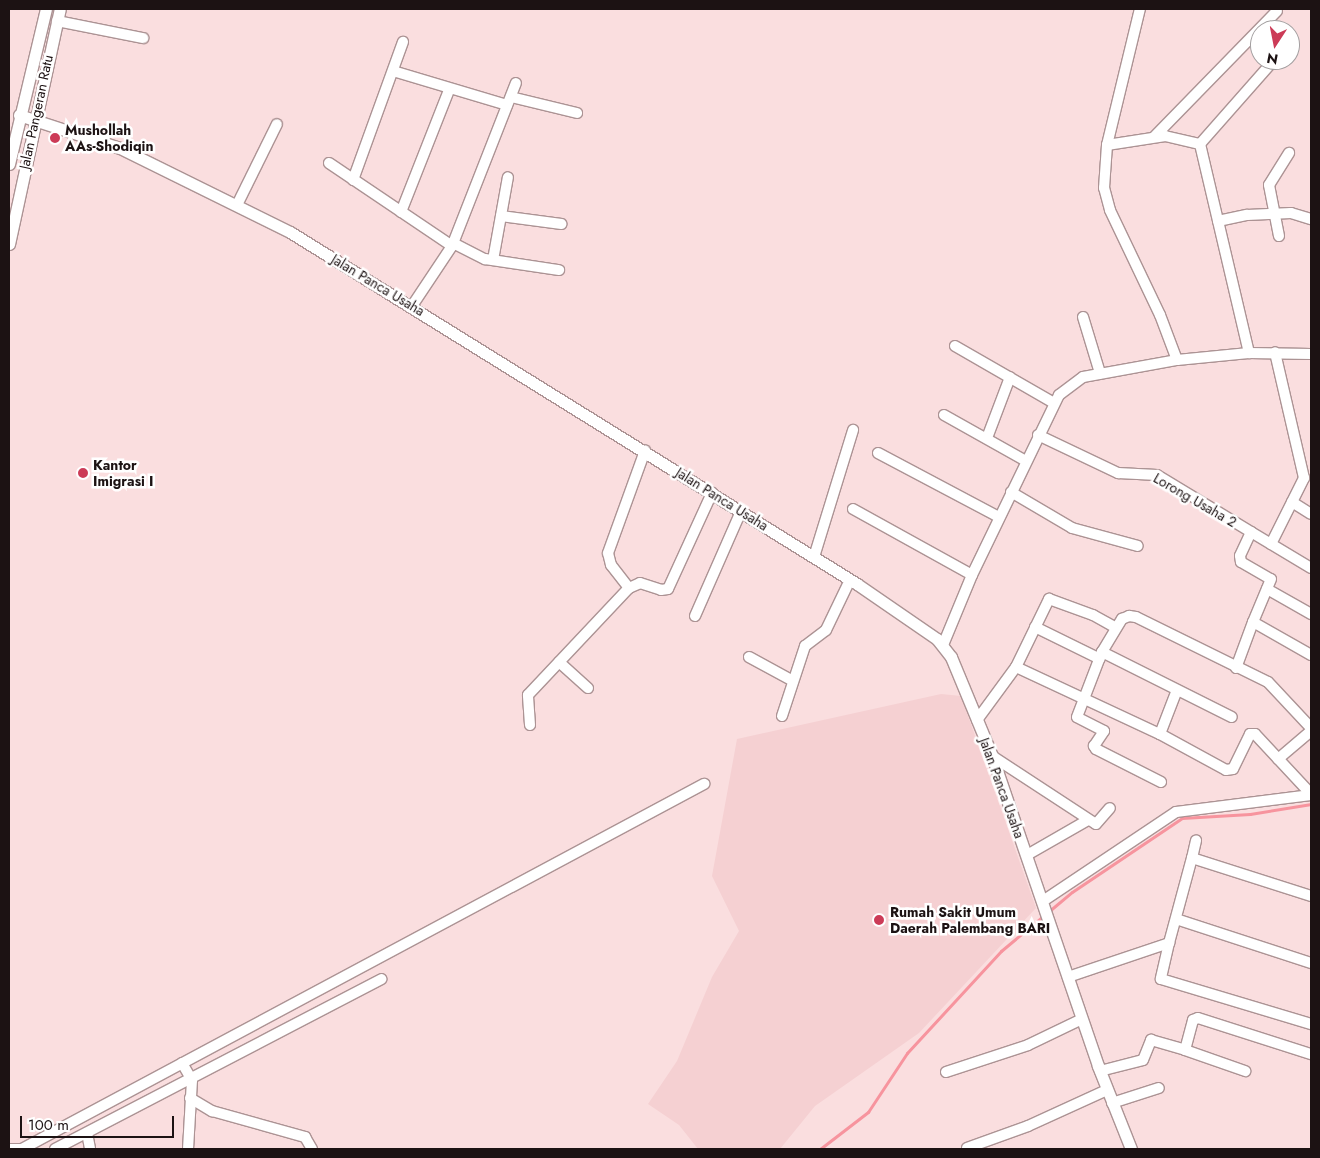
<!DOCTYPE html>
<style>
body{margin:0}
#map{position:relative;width:1320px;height:1158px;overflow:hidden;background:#fadedf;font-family:Jost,sans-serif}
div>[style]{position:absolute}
.built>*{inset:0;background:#f5d0d2}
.stream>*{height:3px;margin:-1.5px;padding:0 1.5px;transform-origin:1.5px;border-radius:1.5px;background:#f7949e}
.roads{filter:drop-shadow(1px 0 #ac9394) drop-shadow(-1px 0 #ac9394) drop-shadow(0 1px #ac9394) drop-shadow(0 -1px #ac9394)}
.minor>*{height:10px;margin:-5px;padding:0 5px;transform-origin:5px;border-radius:5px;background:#fff}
.tertiary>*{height:11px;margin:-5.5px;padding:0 5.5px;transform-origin:5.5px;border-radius:5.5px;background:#fff}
.dots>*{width:14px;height:14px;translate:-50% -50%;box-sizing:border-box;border:2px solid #fff;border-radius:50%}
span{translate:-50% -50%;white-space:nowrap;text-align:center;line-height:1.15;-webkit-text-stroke:5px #fff;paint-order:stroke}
.street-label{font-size:14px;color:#1c1213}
.poi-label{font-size:14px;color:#1c1213;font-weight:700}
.left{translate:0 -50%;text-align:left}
.frame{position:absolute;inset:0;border:10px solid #1c1213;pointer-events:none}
.north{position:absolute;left:1250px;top:20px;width:50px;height:50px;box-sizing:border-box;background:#fff;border:1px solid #a4a0a1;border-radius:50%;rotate:191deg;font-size:14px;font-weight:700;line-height:20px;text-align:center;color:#1c1213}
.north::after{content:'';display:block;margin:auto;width:18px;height:22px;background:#cc3b57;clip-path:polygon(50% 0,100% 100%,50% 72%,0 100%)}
.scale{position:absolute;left:20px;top:1116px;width:154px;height:22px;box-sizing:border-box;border:2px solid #1c1213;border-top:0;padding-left:6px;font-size:15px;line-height:18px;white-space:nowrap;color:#1c1213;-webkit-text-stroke:4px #fff;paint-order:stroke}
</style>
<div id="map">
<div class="built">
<i style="clip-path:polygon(941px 694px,961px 696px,1036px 908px,919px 1033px,815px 1106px,780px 1149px,698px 1149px,679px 1125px,648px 1104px,677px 1061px,712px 977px,739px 931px,712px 876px,737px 739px)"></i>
</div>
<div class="stream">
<i style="left:1048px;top:912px;width:31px;rotate:-40deg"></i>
<i style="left:1072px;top:892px;width:133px;rotate:-33.9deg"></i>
<i style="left:1182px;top:818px;width:68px;rotate:-3.4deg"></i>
<i style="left:1250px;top:814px;width:62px;rotate:-9.3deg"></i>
<i style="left:820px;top:1149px;width:61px;rotate:-37.6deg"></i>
<i style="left:868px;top:1112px;width:71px;rotate:-56.5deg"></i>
<i style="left:907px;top:1053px;width:139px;rotate:-47.3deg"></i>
<i style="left:1001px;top:951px;width:55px;rotate:-39.8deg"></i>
</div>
<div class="roads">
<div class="minor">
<i style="left:57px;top:21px;width:88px;rotate:11.2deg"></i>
<i style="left:1290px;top:44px;width:3px;rotate:-45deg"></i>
<i style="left:393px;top:71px;width:119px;rotate:16.6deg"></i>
<i style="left:511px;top:97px;width:68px;rotate:13.6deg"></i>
<i style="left:1154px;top:137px;width:176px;rotate:-45.7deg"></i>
<i style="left:1200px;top:144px;width:112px;rotate:-48.6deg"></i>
<i style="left:1107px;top:145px;width:59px;rotate:-8.8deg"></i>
<i style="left:1165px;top:136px;width:36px;rotate:13deg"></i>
<i style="left:1200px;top:144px;width:215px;rotate:76.8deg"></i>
<i style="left:329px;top:163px;width:148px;rotate:34deg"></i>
<i style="left:353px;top:180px;width:147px;rotate:-70.1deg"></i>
<i style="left:237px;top:205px;width:90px;rotate:-63.7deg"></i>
<i style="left:401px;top:212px;width:131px;rotate:-68.5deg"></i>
<i style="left:501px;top:216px;width:61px;rotate:7.6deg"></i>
<i style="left:1218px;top:221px;width:30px;rotate:-12deg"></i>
<i style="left:1247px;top:215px;width:44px;rotate:-2.6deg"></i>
<i style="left:1291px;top:213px;width:21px;rotate:17deg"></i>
<i style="left:1279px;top:236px;width:52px;rotate:-101.1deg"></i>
<i style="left:1269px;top:185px;width:38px;rotate:-58deg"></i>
<i style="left:453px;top:243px;width:36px;rotate:27deg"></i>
<i style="left:485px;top:259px;width:75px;rotate:8.5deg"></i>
<i style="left:493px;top:260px;width:84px;rotate:-79.8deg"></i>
<i style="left:412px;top:306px;width:72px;rotate:-56.3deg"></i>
<i style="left:452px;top:246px;width:175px;rotate:-68.6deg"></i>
<i style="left:1083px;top:317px;width:59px;rotate:73.1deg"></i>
<i style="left:955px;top:346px;width:114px;rotate:29.9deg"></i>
<i style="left:1177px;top:360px;width:72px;rotate:-5.6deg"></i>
<i style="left:1249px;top:353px;width:62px;rotate:0.9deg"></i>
<i style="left:944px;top:415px;width:94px;rotate:29.3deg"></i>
<i style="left:1038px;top:435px;width:89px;rotate:25.4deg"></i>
<i style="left:1118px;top:473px;width:39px;rotate:3deg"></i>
<i style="left:1157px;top:475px;width:110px;rotate:31.2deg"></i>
<i style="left:1251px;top:532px;width:26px;rotate:115deg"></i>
<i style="left:1240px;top:556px;width:6px;rotate:81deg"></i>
<i style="left:1241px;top:562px;width:34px;rotate:30deg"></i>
<i style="left:1271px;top:579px;width:47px;rotate:112.7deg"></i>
<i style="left:1253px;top:622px;width:67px;rotate:29.6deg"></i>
<i style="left:987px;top:438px;width:65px;rotate:-69.3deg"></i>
<i style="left:878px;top:453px;width:137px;rotate:27.9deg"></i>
<i style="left:1011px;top:492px;width:71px;rotate:30.5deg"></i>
<i style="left:1072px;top:528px;width:68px;rotate:15.3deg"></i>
<i style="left:1292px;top:502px;width:22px;rotate:32deg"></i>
<i style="left:853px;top:509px;width:136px;rotate:29deg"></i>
<i style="left:1251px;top:532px;width:70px;rotate:31deg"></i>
<i style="left:1271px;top:544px;width:74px;rotate:-63.4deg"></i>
<i style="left:1304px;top:478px;width:129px;rotate:-103deg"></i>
<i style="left:814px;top:557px;width:133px;rotate:-72.9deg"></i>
<i style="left:629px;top:588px;width:12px;rotate:-24deg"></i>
<i style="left:640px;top:583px;width:22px;rotate:18deg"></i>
<i style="left:661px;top:590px;width:7px;rotate:-8deg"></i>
<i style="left:668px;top:589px;width:106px;rotate:-65.4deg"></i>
<i style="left:1267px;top:589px;width:51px;rotate:29.6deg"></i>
<i style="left:695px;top:616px;width:115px;rotate:-66.3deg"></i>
<i style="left:1035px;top:627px;width:72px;rotate:26.2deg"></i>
<i style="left:943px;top:645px;width:76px;rotate:-67.5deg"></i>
<i style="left:972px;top:575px;width:200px;rotate:-64.2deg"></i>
<i style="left:1059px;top:395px;width:30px;rotate:-37deg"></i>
<i style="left:1083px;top:377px;width:96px;rotate:-10.3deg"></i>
<i style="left:1177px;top:360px;width:48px;rotate:-110.7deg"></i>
<i style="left:1160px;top:315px;width:116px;rotate:-115.5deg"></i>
<i style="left:1110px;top:210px;width:23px;rotate:-105deg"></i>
<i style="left:1104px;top:188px;width:43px;rotate:-86deg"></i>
<i style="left:1107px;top:145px;width:140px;rotate:-76.4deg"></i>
<i style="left:1102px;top:652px;width:39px;rotate:-59deg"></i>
<i style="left:1122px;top:619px;width:8px;rotate:-23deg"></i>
<i style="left:1129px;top:616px;width:7px;rotate:8deg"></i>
<i style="left:1136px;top:617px;width:147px;rotate:26.2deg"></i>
<i style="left:1268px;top:682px;width:63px;rotate:46.9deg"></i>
<i style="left:749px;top:657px;width:50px;rotate:28.6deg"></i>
<i style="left:559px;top:662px;width:39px;rotate:42deg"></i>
<i style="left:1016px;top:667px;width:159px;rotate:25deg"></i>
<i style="left:1160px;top:734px;width:75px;rotate:28.6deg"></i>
<i style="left:1226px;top:770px;width:7px;rotate:-8deg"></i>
<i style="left:1233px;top:769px;width:39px;rotate:-64deg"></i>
<i style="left:1250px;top:734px;width:5px"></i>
<i style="left:1255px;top:734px;width:82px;rotate:47deg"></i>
<i style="left:1236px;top:668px;width:49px;rotate:-69.7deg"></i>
<i style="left:782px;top:716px;width:74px;rotate:-71.8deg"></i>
<i style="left:805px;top:646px;width:26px;rotate:-37deg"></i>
<i style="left:826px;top:630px;width:55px;rotate:-64.4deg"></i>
<i style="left:977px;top:720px;width:66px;rotate:-53.7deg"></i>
<i style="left:1016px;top:667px;width:76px;rotate:-64.1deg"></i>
<i style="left:1049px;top:599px;width:47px;rotate:20deg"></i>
<i style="left:1093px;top:615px;width:25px;rotate:29deg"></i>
<i style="left:530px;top:725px;width:30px;rotate:-94deg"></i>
<i style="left:528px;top:695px;width:147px;rotate:-46.7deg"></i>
<i style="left:629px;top:588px;width:29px;rotate:-128deg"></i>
<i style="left:611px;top:565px;width:12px;rotate:-104deg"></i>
<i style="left:608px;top:553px;width:109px;rotate:-70.1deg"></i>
<i style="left:1160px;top:734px;width:47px;rotate:-68.9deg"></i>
<i style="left:992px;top:756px;width:124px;rotate:33.2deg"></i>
<i style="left:1096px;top:824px;width:21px;rotate:-49deg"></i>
<i style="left:1278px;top:759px;width:43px;rotate:-40.3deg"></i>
<i style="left:1161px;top:782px;width:73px;rotate:-153.1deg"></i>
<i style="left:1096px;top:749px;width:4px;rotate:-124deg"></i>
<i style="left:1094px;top:746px;width:18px;rotate:-56deg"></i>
<i style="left:1104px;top:731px;width:30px;rotate:-153deg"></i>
<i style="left:1077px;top:717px;width:70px;rotate:-69deg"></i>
<i style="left:1102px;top:652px;width:145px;rotate:26.6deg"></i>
<i style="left:1027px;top:855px;width:70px;rotate:-29.8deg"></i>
<i style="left:1192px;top:858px;width:18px;rotate:-77deg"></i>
<i style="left:1043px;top:901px;width:160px;rotate:-33.8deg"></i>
<i style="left:1176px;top:812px;width:136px;rotate:-7.2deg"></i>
<i style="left:1176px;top:919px;width:142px;rotate:18.1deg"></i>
<i style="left:1169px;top:943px;width:37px;rotate:103deg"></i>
<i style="left:1161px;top:979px;width:157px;rotate:16.7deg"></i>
<i style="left:1068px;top:977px;width:107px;rotate:-18.6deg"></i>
<i style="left:1169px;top:943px;width:88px;rotate:-74.9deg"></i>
<i style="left:1192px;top:858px;width:125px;rotate:17.7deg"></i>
<i style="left:1185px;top:1050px;width:64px;rotate:19.3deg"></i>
<i style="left:182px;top:1063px;width:20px;rotate:60deg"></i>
<i style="left:192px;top:1080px;width:69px;rotate:93.3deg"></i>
<i style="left:1100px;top:1071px;width:44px;rotate:-14.3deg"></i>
<i style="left:1143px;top:1060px;width:22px;rotate:-68deg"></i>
<i style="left:1151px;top:1040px;width:35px;rotate:16deg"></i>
<i style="left:1185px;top:1050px;width:31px;rotate:-75deg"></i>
<i style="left:1193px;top:1020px;width:5px;rotate:-22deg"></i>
<i style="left:1198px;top:1018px;width:119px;rotate:17.7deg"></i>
<i style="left:946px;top:1072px;width:86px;rotate:-18.2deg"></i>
<i style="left:1028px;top:1045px;width:60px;rotate:-25.7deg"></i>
<i style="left:190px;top:1098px;width:26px;rotate:31deg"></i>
<i style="left:212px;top:1111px;width:97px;rotate:15.6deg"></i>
<i style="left:305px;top:1137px;width:14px;rotate:60deg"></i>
<i style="left:1112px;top:1103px;width:49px;rotate:-17.7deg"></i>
<i style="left:87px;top:1133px;width:16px;rotate:79deg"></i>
<i style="left:967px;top:1148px;width:65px;rotate:-19.8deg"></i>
<i style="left:1028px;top:1126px;width:87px;rotate:-24.5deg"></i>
<i style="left:9px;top:1149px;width:13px"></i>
<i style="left:22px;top:1149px;width:774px;rotate:-28.16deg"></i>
<i style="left:55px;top:1149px;width:368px;rotate:-27.5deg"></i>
</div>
<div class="tertiary">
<i style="left:19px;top:115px;width:106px;rotate:18.1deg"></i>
<i style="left:120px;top:148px;width:190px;rotate:26.3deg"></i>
<i style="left:290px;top:232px;width:667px;rotate:31.83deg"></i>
<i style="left:857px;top:584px;width:97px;rotate:34.5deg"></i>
<i style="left:937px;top:639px;width:23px;rotate:52deg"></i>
<i style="left:951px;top:657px;width:107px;rotate:67.5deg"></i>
<i style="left:992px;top:756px;width:328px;rotate:71.1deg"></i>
<i style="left:1098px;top:1066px;width:89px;rotate:68.3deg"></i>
<i style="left:9px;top:164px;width:159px;rotate:-76.6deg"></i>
<i style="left:9px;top:244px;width:240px;rotate:-77.8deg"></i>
</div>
</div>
<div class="dots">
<i style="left:55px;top:138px;background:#cc3b57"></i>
<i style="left:83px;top:473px;background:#cc3b57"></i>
<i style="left:879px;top:920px;background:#cc3b57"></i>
</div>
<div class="street-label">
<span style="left:36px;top:112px;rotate:-78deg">Jalan Pangeran Ratu</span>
<span style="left:378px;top:285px;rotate:31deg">Jalan Panca Usaha</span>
<span style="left:722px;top:499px;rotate:32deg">Jalan Panca Usaha</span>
<span style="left:1195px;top:500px;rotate:30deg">Lorong Usaha 2</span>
<span style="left:1002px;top:788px;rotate:70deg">Jalan Panca Usaha</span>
</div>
<div class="poi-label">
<span class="left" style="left:65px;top:138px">Mushollah<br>AAs-Shodiqin</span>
<span class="left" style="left:93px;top:473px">Kantor<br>Imigrasi I</span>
<span class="left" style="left:890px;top:920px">Rumah Sakit Umum<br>Daerah Palembang BARI</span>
</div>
<div class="frame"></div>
<div class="north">N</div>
<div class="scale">100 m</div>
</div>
